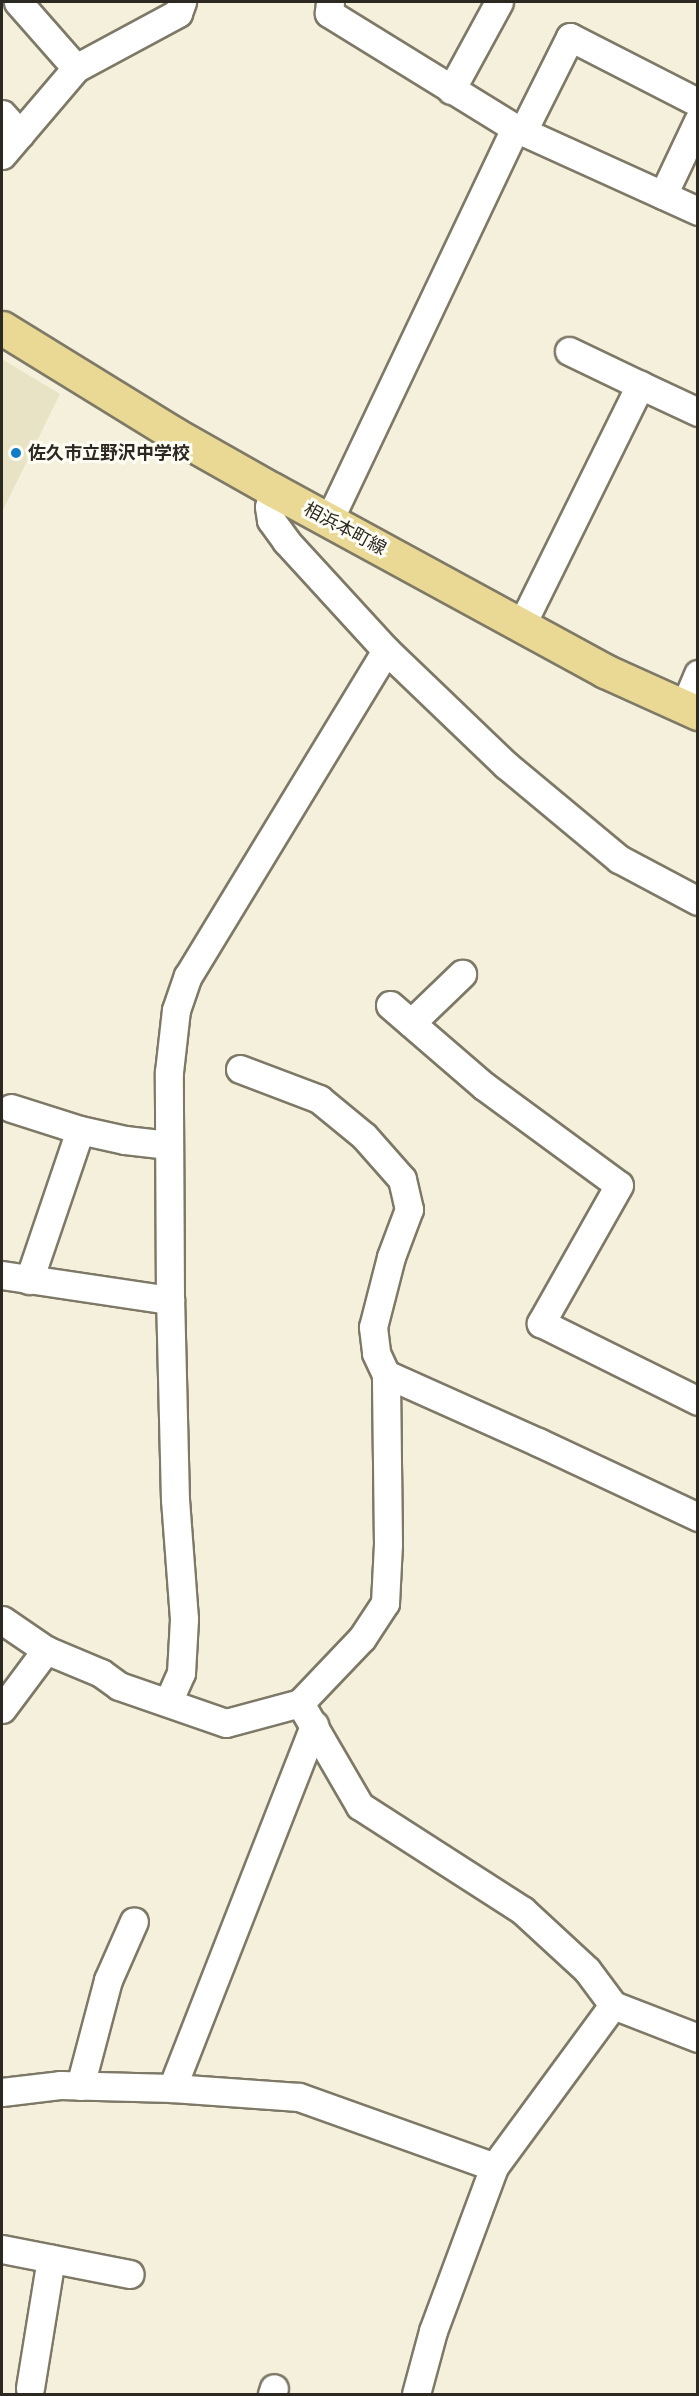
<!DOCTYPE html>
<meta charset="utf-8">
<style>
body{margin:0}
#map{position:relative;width:699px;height:2396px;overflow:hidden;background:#f4f0db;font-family:Roboto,"Noto Sans JP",sans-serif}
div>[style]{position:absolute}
.built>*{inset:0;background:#e9e3c6}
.roads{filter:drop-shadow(2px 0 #7e7967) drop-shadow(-2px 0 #7e7967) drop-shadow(0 2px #7e7967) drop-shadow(0 -2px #7e7967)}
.minor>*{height:27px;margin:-13.5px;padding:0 13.5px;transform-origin:13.5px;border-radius:13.5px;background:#fff}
.major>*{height:33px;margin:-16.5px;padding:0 16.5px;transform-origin:16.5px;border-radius:16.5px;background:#e9d994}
.dots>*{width:16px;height:16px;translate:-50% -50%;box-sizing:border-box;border:3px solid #fefdf4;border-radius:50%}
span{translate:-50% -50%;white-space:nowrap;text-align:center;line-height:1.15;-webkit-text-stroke:6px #fefdf4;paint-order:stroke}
.poi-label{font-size:18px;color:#2b2921;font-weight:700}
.left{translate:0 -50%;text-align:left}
.street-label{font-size:18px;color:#2b2921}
.frame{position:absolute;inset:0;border:3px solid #2b2921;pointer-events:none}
</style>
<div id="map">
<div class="built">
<i style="clip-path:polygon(2px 359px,60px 394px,2px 512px,2px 358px)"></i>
</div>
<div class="roads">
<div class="minor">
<i style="left:18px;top:2px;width:88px;rotate:48.7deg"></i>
<i style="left:451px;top:90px;width:100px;rotate:-61.4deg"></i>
<i style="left:2px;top:114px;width:27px;rotate:48deg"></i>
<i style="left:515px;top:128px;width:201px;rotate:24.4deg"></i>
<i style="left:523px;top:131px;width:105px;rotate:-63.4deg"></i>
<i style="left:570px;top:37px;width:138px;rotate:27.1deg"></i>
<i style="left:2px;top:155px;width:114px;rotate:-49.6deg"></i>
<i style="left:76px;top:68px;width:116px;rotate:-28.3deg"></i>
<i style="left:178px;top:13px;width:12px;rotate:-70deg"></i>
<i style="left:663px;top:195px;width:82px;rotate:-64.7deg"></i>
<i style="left:569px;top:351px;width:79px;rotate:25.6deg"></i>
<i style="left:273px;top:490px;width:17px;rotate:103deg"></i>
<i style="left:269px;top:507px;width:13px;rotate:81deg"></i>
<i style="left:271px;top:520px;width:26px;rotate:54deg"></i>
<i style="left:286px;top:541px;width:148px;rotate:47.5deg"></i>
<i style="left:386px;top:650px;width:166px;rotate:43.8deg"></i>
<i style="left:506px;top:765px;width:147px;rotate:39.8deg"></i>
<i style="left:619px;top:859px;width:89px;rotate:28deg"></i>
<i style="left:329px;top:520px;width:434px;rotate:-64.6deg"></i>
<i style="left:515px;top:128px;width:219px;rotate:-148.3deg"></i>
<i style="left:329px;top:13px;width:11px;rotate:-85deg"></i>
<i style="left:521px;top:626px;width:269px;rotate:-63.7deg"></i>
<i style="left:640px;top:385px;width:64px;rotate:25deg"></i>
<i style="left:684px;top:707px;width:36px;rotate:-67deg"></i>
<i style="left:390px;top:1005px;width:124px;rotate:40.8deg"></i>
<i style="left:484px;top:1086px;width:167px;rotate:36.3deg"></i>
<i style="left:619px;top:1185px;width:159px;rotate:119.5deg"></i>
<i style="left:541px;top:1323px;width:175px;rotate:26.4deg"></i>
<i style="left:411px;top:1023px;width:71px;rotate:-43.9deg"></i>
<i style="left:240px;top:1069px;width:85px;rotate:20.8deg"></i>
<i style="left:319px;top:1099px;width:58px;rotate:39.4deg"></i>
<i style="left:364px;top:1136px;width:57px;rotate:48.5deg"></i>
<i style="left:402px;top:1179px;width:31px;rotate:77deg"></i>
<i style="left:409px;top:1209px;width:51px;rotate:110.6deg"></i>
<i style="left:391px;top:1257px;width:72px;rotate:104.4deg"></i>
<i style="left:373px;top:1327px;width:26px;rotate:83deg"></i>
<i style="left:376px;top:1353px;width:23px;rotate:65deg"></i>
<i style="left:11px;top:1108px;width:72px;rotate:17.7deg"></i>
<i style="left:80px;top:1130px;width:46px;rotate:12.5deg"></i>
<i style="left:125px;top:1140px;width:44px;rotate:6.5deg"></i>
<i style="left:2px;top:1275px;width:170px;rotate:8.5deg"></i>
<i style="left:29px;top:1280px;width:158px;rotate:-71.2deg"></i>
<i style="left:2px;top:1620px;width:53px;rotate:34.3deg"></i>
<i style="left:46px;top:1650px;width:60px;rotate:22.7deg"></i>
<i style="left:101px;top:1673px;width:22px;rotate:36deg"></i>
<i style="left:119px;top:1686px;width:113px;rotate:19.1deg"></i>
<i style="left:226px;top:1723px;width:77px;rotate:-15.1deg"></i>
<i style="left:300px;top:1703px;width:119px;rotate:59.8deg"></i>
<i style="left:360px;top:1806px;width:193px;rotate:32.7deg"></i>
<i style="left:522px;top:1910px;width:88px;rotate:42.7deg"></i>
<i style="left:587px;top:1970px;width:44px;rotate:53.4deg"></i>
<i style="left:613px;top:2005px;width:91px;rotate:21.2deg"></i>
<i style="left:168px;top:1702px;width:32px;rotate:-66deg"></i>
<i style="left:181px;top:1673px;width:54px;rotate:-86.8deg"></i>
<i style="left:184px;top:1619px;width:119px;rotate:-94.3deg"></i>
<i style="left:175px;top:1500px;width:200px;rotate:-91.4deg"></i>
<i style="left:170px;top:1300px;width:228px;rotate:-90.3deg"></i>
<i style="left:169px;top:1072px;width:62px;rotate:-83.6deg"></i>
<i style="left:176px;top:1010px;width:36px;rotate:-71deg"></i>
<i style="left:188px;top:976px;width:381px;rotate:-58.7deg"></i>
<i style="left:300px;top:1703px;width:90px;rotate:-46.4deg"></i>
<i style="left:362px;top:1638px;width:42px;rotate:-56.7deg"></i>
<i style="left:385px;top:1603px;width:59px;rotate:-87.1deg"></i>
<i style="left:388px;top:1544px;width:170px;rotate:-90.7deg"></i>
<i style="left:386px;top:1374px;width:167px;rotate:24.1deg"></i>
<i style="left:538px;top:1442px;width:177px;rotate:25.1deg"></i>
<i style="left:2px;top:1709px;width:74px;rotate:-53.3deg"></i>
<i style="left:80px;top:2086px;width:110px;rotate:-75.2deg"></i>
<i style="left:108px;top:1980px;width:64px;rotate:-66.2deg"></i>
<i style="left:172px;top:2088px;width:390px;rotate:-68.6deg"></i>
<i style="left:2px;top:2092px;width:58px;rotate:-6.9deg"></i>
<i style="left:60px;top:2085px;width:112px;rotate:1.5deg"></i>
<i style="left:172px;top:2088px;width:127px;rotate:4.1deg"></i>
<i style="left:299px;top:2097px;width:207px;rotate:19.7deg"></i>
<i style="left:2px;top:2249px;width:130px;rotate:11.1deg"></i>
<i style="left:30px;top:2388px;width:131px;rotate:-80.8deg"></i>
<i style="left:272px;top:2394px;width:6px;rotate:-72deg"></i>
<i style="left:416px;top:2394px;width:65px;rotate:-74.9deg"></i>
<i style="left:433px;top:2331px;width:175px;rotate:-69.6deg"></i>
<i style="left:494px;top:2167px;width:201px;rotate:-53.7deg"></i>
</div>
<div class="major">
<i style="left:2px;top:328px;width:202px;rotate:31.6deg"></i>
<i style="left:174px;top:434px;width:114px;rotate:29.5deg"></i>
<i style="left:273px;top:490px;width:378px;rotate:28.6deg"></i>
<i style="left:605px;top:671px;width:102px;rotate:24.3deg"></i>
</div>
</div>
<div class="dots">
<i style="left:16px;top:453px;background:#117dc7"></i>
</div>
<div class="poi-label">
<span class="left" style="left:28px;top:453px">佐久市立野沢中学校</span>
</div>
<div class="street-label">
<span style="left:345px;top:529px;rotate:28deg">相浜本町線</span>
</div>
<div class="frame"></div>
</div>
